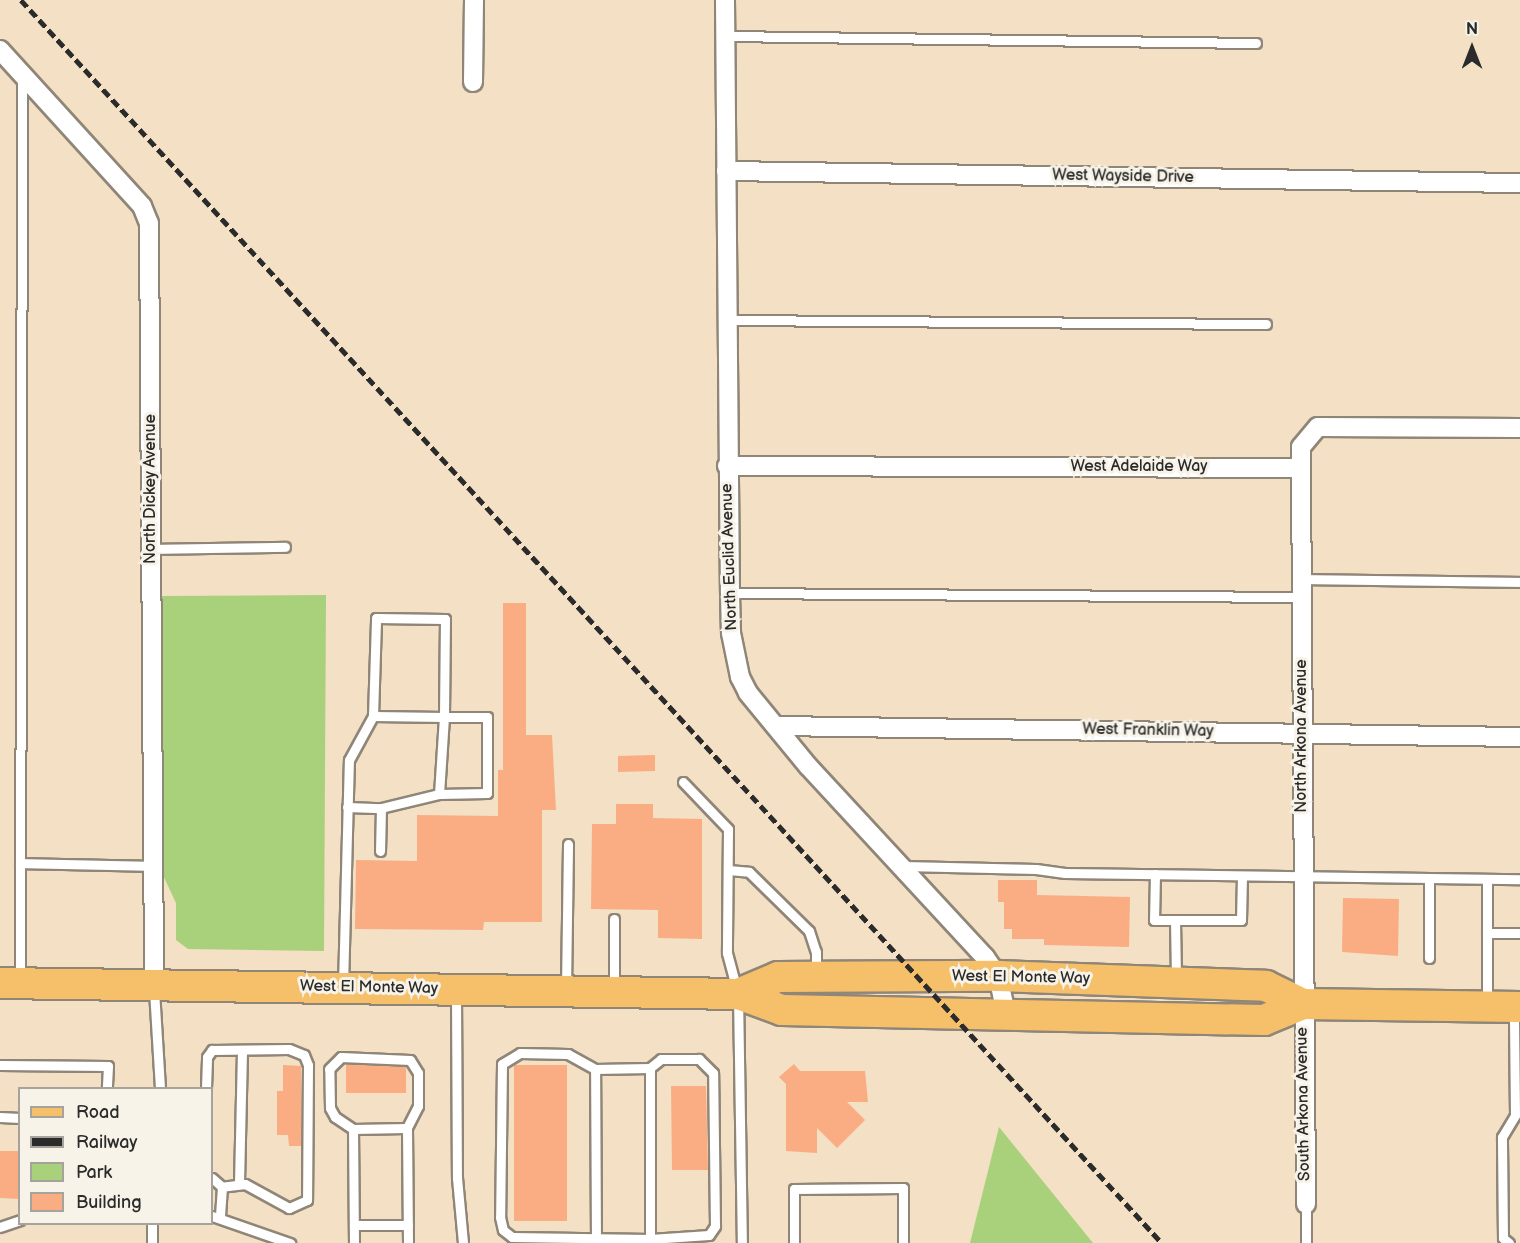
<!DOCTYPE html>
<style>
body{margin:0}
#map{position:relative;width:1520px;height:1243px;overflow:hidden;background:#f3e0c5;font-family:"Balsamiq Sans",sans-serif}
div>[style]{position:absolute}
.green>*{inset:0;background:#a9d07a}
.building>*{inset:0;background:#faad83}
.roads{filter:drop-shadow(2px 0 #8f8678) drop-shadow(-2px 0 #8f8678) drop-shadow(0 2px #8f8678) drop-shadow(0 -2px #8f8678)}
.lane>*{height:9px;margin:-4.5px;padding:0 4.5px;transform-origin:4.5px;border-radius:4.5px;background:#fff}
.street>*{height:18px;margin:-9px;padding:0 9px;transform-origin:9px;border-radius:9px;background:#fff}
.primary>*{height:30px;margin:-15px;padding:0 15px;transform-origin:15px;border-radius:15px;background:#f6c06b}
.rail>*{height:4.5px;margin-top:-2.25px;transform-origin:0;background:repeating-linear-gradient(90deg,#2b2b2b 0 9px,transparent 0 13.5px)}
span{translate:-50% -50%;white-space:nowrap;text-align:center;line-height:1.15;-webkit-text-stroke:6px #f7f3e8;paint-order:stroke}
.street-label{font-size:16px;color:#2b2b2b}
.legend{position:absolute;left:18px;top:1087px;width:195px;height:138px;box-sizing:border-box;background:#f7f3e8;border:2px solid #a5a39c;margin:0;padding:8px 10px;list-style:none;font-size:18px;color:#2b2b2b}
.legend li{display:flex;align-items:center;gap:12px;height:30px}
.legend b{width:30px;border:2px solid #a5a39c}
.north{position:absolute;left:1442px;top:18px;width:60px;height:60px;-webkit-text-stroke:4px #f7f3e8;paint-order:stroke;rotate:0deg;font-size:16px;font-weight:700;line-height:24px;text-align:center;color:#2b2b2b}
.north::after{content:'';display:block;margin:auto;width:21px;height:27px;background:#2b2b2b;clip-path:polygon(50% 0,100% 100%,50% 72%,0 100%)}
</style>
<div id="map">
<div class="green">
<i style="clip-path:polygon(326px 595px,324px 951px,188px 949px,176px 940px,176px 903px,161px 871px,161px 596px)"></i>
<i style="clip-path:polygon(999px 1127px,1093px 1243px,970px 1243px)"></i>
</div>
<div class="building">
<i style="clip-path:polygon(503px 603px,526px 603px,526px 735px,552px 735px,556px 810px,542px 810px,542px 922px,484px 922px,483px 930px,355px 929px,356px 860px,417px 861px,417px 815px,498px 816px,498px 770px,503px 770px)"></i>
<i style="clip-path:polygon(655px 755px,655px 771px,618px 772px,618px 756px)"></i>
<i style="clip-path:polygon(616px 804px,653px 804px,653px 818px,702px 819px,702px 939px,658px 938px,658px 910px,591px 909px,592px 824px,616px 824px)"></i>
<i style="clip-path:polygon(998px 880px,1037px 880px,1037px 895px,1130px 897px,1129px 947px,1044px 945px,1044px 939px,1012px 939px,1012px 929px,1004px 929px,1004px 902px,998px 902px)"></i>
<i style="clip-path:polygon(1343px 898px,1399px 899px,1398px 956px,1342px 952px)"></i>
<i style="clip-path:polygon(346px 1064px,406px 1067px,406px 1093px,346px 1093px)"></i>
<i style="clip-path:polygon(794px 1064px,800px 1071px,865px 1071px,868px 1102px,847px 1102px,865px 1120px,837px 1148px,817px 1128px,817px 1153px,786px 1151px,786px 1084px,779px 1077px)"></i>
<i style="clip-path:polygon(283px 1065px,301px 1066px,301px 1146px,289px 1146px,288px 1135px,277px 1135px,277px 1091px,283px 1091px)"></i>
<i style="clip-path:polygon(514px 1065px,567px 1065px,567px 1221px,514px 1221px)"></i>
<i style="clip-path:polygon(671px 1086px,706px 1086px,708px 1170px,672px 1170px)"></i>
<i style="clip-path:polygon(0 1151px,20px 1151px,20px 1199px,0 1198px)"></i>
</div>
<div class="roads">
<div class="lane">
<i style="left:725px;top:36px;width:531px;rotate:0.76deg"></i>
<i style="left:727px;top:320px;width:539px;rotate:0.43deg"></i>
<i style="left:151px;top:549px;width:134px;rotate:-0.9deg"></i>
<i style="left:1302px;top:579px;width:218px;rotate:0.8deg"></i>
<i style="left:730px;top:593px;width:572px;rotate:0.4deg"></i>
<i style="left:683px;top:782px;width:65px;rotate:46.2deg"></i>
<i style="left:728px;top:829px;width:124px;rotate:90.5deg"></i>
<i style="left:727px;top:953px;width:42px;rotate:75deg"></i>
<i style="left:738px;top:994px;width:249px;rotate:89.1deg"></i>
<i style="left:347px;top:807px;width:34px;rotate:2deg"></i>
<i style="left:381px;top:808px;width:43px;rotate:91.3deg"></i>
<i style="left:381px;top:808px;width:60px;rotate:-13.6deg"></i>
<i style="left:439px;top:794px;width:77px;rotate:-86.3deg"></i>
<i style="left:444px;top:717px;width:43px"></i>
<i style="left:487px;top:717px;width:76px;rotate:90deg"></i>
<i style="left:487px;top:793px;width:48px;rotate:178.8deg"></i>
<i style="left:20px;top:863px;width:133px;rotate:1.3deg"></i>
<i style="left:903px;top:866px;width:133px;rotate:1.3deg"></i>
<i style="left:1036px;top:869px;width:29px;rotate:8deg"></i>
<i style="left:1065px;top:873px;width:455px;rotate:0.8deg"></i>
<i style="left:728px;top:870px;width:21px;rotate:5deg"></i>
<i style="left:749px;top:872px;width:84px;rotate:44.5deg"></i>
<i style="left:809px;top:931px;width:22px;rotate:72deg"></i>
<i style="left:816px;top:952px;width:20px;rotate:90deg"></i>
<i style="left:1155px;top:874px;width:46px;rotate:91.2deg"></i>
<i style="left:1154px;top:920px;width:87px"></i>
<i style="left:1241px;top:920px;width:44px;rotate:-88.7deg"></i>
<i style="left:1487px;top:879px;width:123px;rotate:90deg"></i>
<i style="left:614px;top:919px;width:69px;rotate:90deg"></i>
<i style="left:1175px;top:920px;width:58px;rotate:89deg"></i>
<i style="left:1487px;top:933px;width:33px"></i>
<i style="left:1429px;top:958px;width:80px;rotate:-90deg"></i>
<i style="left:20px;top:979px;width:901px;rotate:-89.87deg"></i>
<i style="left:343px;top:986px;width:226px;rotate:-88.5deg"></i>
<i style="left:349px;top:760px;width:50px;rotate:-61.4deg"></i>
<i style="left:373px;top:716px;width:98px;rotate:-88.2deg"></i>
<i style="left:376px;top:618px;width:69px;rotate:0.8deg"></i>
<i style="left:445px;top:619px;width:98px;rotate:90.6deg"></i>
<i style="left:444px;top:717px;width:71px;rotate:-179.2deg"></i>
<i style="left:566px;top:989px;width:145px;rotate:-89.2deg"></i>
<i style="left:154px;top:990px;width:98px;rotate:86.5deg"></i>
<i style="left:456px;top:994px;width:184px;rotate:89.7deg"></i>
<i style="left:457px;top:1178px;width:65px;rotate:84.7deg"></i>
<i style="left:0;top:1065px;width:108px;rotate:0.5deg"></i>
<i style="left:108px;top:1066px;width:22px;rotate:93deg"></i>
<i style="left:595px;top:1069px;width:31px;rotate:-151deg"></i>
<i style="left:568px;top:1054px;width:48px;rotate:-178.8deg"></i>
<i style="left:520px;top:1053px;width:21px;rotate:149deg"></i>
<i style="left:502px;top:1064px;width:153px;rotate:90.7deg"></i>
<i style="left:500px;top:1217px;width:13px;rotate:77deg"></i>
<i style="left:503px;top:1230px;width:11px;rotate:38deg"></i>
<i style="left:512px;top:1237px;width:138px;rotate:0.8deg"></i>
<i style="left:650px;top:1239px;width:59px;rotate:-3.9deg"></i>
<i style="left:709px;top:1235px;width:11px;rotate:-56deg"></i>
<i style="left:715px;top:1226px;width:153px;rotate:-90.7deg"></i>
<i style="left:713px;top:1073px;width:20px;rotate:-135deg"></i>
<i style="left:699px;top:1059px;width:38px;rotate:180deg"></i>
<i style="left:661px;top:1059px;width:14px;rotate:141deg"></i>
<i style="left:206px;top:1088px;width:31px;rotate:-88deg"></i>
<i style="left:207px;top:1057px;width:9px;rotate:-54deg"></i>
<i style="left:212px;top:1050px;width:77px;rotate:-0.7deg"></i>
<i style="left:289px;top:1049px;width:16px;rotate:22deg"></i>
<i style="left:304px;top:1055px;width:11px;rotate:68deg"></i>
<i style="left:308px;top:1065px;width:135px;rotate:90.4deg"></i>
<i style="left:307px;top:1200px;width:20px;rotate:156deg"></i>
<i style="left:289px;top:1208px;width:50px;rotate:-151.4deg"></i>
<i style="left:245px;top:1184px;width:23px;rotate:173deg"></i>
<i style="left:0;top:1117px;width:20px;rotate:3deg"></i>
<i style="left:353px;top:1129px;width:22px;rotate:-146deg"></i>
<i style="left:335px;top:1117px;width:10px;rotate:-119deg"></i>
<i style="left:330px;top:1108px;width:39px;rotate:-91deg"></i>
<i style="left:329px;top:1069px;width:17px;rotate:-45deg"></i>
<i style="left:341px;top:1057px;width:69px;rotate:2.5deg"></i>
<i style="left:410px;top:1060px;width:15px;rotate:58deg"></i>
<i style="left:418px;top:1073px;width:33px;rotate:90deg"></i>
<i style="left:418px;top:1106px;width:25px;rotate:117deg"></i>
<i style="left:212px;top:1178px;width:13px;rotate:42deg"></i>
<i style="left:222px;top:1187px;width:31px;rotate:94deg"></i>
<i style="left:239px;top:1183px;width:133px;rotate:-88.7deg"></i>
<i style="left:1306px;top:1204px;width:39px;rotate:90deg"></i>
<i style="left:212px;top:1216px;width:83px;rotate:19.1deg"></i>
<i style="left:152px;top:1224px;width:19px;rotate:90deg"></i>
<i style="left:354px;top:1225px;width:54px"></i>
<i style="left:0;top:1227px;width:21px;rotate:-19deg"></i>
<i style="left:596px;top:1242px;width:173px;rotate:-90.3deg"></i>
<i style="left:595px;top:1069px;width:55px;rotate:-1deg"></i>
<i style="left:650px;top:1068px;width:175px;rotate:90deg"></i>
<i style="left:354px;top:1243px;width:114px;rotate:-90.5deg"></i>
<i style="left:353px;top:1129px;width:54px;rotate:-1.1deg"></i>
<i style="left:407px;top:1128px;width:115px;rotate:89.5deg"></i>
<i style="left:794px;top:1243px;width:54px;rotate:-90deg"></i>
<i style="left:794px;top:1189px;width:109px;rotate:-0.5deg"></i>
<i style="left:903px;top:1188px;width:55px;rotate:90deg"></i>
<i style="left:1509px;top:1243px;width:8px;rotate:-140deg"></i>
<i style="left:1503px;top:1238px;width:101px;rotate:-90.6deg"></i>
<i style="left:1502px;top:1137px;width:26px;rotate:-59deg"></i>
<i style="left:1515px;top:1115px;width:103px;rotate:-90.6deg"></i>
</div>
<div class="street">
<i style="left:725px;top:0;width:593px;rotate:89.52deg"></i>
<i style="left:730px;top:593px;width:40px;rotate:88.6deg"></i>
<i style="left:731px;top:633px;width:45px;rotate:78.4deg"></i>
<i style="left:740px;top:677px;width:18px;rotate:63deg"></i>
<i style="left:748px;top:693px;width:94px;rotate:50.6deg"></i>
<i style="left:808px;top:766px;width:260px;rotate:47.2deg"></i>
<i style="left:985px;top:957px;width:23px;rotate:56deg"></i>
<i style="left:998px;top:976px;width:40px;rotate:78deg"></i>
<i style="left:0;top:50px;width:211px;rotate:47.7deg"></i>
<i style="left:142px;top:206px;width:18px;rotate:68deg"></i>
<i style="left:149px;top:223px;width:762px;rotate:89.62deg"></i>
<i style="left:473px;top:82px;width:82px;rotate:-89.3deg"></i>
<i style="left:726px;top:171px;width:794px;rotate:0.87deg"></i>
<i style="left:727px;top:466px;width:574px;rotate:0.2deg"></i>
<i style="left:1301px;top:468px;width:21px;rotate:-90deg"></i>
<i style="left:1301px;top:447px;width:26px;rotate:-50deg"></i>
<i style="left:1318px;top:427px;width:202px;rotate:0.3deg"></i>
<i style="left:1301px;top:468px;width:736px;rotate:89.61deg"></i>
<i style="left:777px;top:726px;width:743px;rotate:0.85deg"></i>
</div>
<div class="primary">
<i style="left:0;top:983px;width:738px;rotate:0.85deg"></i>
<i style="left:738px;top:994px;width:47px;rotate:20deg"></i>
<i style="left:782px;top:1010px;width:482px;rotate:1.2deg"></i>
<i style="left:1264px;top:1020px;width:42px;rotate:-22.3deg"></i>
<i style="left:1303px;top:1004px;width:217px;rotate:0.8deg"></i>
<i style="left:738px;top:994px;width:43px;rotate:-23deg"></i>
<i style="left:778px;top:977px;width:220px;rotate:-0.3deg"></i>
<i style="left:998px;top:976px;width:268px;rotate:2.1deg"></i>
<i style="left:1266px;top:986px;width:41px;rotate:25.9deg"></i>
</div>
</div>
<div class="rail">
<i style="left:21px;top:0;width:1687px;rotate:47.45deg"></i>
</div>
<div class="street-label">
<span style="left:1123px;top:177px;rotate:1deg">West Wayside Drive</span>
<span style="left:1139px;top:467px">West Adelaide Way</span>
<span style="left:151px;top:489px;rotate:-90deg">North Dickey Avenue</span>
<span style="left:730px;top:557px;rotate:-92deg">North Euclid Avenue</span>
<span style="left:1148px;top:731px;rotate:1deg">West Franklin Way</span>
<span style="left:1302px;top:736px;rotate:-90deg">North Arkona Avenue</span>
<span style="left:1021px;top:978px;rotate:1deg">West El Monte Way</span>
<span style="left:369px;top:988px;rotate:1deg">West El Monte Way</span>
<span style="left:1304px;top:1104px;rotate:-91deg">South Arkona Avenue</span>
</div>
<ul class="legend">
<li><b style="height:8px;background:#f6c06b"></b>Road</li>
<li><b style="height:8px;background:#2b2b2b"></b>Railway</li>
<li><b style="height:16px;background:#a9d07a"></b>Park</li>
<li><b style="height:16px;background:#faad83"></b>Building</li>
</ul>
<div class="north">N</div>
</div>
